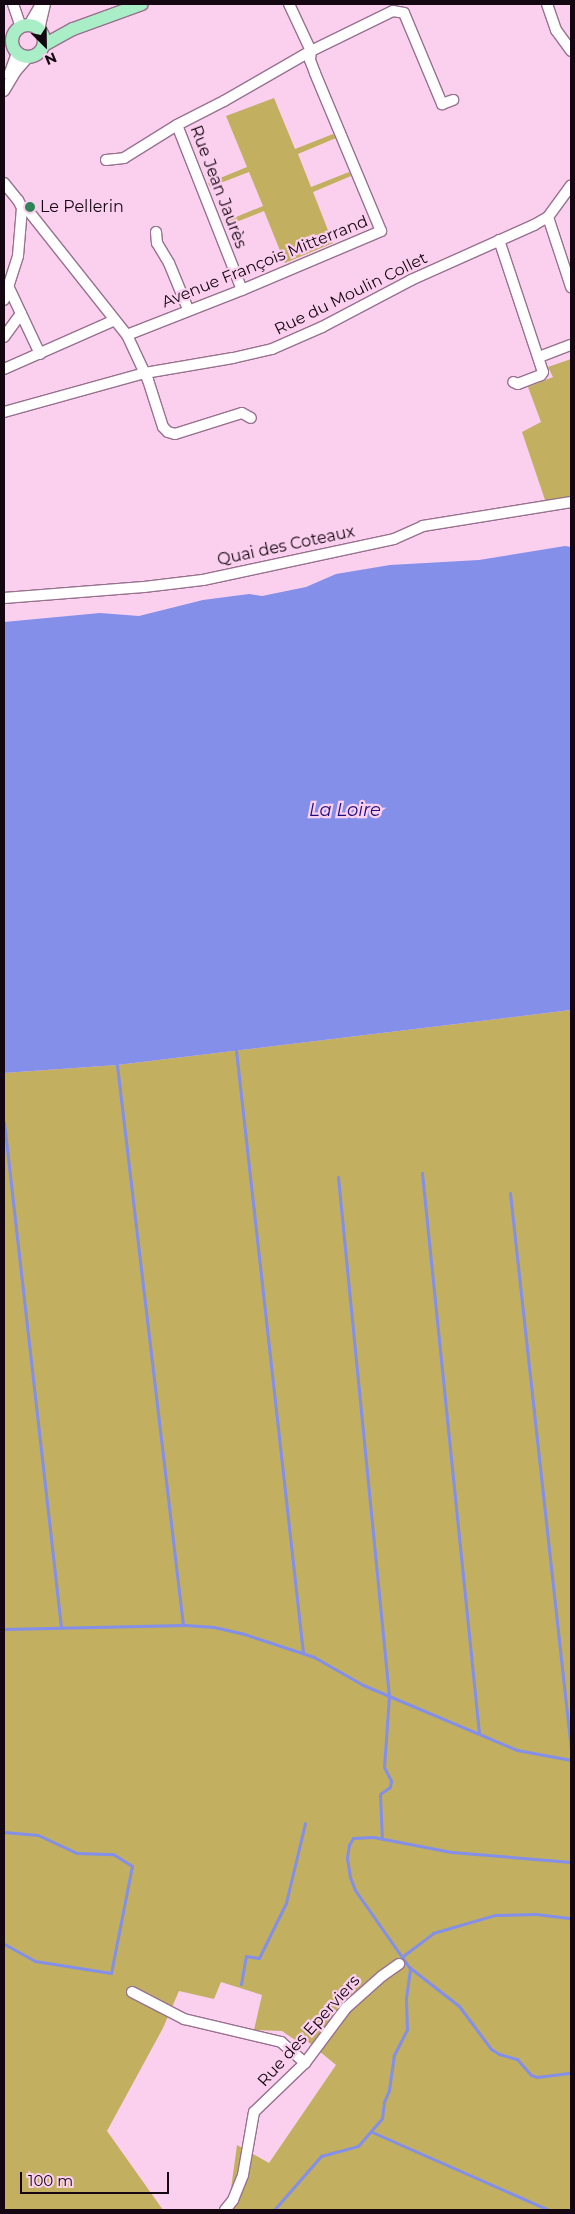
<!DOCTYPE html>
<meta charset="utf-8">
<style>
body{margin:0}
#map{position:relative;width:575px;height:2214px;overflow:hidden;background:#fbd0ef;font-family:Montserrat,sans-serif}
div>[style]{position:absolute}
.green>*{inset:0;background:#c2af5f}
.water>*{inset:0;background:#838fe9}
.stream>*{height:3px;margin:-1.5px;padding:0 1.5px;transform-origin:1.5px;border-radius:1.5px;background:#838fe9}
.roads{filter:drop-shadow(1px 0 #98718e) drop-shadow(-1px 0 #98718e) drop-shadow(0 1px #98718e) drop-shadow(0 -1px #98718e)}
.minor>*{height:10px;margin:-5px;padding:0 5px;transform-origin:5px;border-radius:5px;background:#fff}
.major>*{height:12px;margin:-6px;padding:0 6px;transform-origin:6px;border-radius:6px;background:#aaeec7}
.major>.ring{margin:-6px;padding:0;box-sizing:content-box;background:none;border:12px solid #aaeec7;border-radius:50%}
.dots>*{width:14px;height:14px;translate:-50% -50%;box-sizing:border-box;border:2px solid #fbd0ef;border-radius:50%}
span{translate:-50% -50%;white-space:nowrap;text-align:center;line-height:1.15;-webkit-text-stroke:4.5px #fbd0ef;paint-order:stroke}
.street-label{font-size:16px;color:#140711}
.poi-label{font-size:16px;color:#140711}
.left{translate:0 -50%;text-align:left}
.water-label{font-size:18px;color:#200f7a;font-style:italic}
.frame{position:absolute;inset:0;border:5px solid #140711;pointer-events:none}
.north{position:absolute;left:20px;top:20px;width:50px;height:50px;-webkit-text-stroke:4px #fbd0ef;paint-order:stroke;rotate:157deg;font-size:14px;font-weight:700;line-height:20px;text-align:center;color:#140711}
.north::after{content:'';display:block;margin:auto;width:18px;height:22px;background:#140711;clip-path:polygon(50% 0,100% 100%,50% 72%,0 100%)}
.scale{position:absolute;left:20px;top:2172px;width:149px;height:22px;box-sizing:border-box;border:2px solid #140711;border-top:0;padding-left:6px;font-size:15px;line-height:18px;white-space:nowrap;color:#140711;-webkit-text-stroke:4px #fbd0ef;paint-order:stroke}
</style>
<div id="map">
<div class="green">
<i style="clip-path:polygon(274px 98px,295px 149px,333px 134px,336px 138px,298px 154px,311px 187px,349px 172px,351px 176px,313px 192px,333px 243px,285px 263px,264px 211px,226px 226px,224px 222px,263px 206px,249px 172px,210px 187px,208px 183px,247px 167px,226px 116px)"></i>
<i style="clip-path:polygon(571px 359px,571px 497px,546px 503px,522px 432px,541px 422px,528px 387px,553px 377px,548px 367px)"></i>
<i style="clip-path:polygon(571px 1010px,571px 2210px,218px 2210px,230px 2196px,237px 2145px,269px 2163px,336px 2065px,307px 2041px,304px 2046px,282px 2031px,254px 2030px,262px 1995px,221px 1982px,214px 1999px,179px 1991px,163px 2028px,107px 2131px,163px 2210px,4px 2210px,4px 1073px,117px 1065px)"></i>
</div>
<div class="water">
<i style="clip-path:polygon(565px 546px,571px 547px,571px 1010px,117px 1065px,4px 1073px,4px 622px,100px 613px,139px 616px,203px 600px,249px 594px,262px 596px,306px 587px,336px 574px,390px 565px,479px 560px)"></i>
</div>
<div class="stream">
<i style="left:236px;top:1050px;width:607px;rotate:83.66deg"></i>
<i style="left:117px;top:1065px;width:564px;rotate:83.28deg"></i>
<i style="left:4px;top:1122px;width:508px;rotate:83.56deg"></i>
<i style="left:422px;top:1173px;width:563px;rotate:84.19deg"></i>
<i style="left:338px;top:1177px;width:521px;rotate:84.39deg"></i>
<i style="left:389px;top:1696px;width:71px;rotate:94deg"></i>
<i style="left:384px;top:1767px;width:16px;rotate:63deg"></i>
<i style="left:391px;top:1781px;width:6px;rotate:99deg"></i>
<i style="left:390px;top:1787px;width:12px;rotate:145deg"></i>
<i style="left:380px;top:1794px;width:45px;rotate:87.5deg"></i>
<i style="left:510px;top:1193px;width:560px;rotate:83.75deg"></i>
<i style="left:4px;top:1629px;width:181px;rotate:-1.3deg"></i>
<i style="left:185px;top:1625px;width:29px;rotate:4deg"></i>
<i style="left:214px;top:1627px;width:28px;rotate:13deg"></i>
<i style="left:241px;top:1633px;width:77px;rotate:18.2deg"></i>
<i style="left:314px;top:1657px;width:56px;rotate:29.7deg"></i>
<i style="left:363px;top:1685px;width:167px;rotate:22.9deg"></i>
<i style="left:517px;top:1750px;width:55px;rotate:10.5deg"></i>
<i style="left:4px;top:1832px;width:34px;rotate:5deg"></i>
<i style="left:38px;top:1835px;width:43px;rotate:24.8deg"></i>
<i style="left:77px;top:1853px;width:36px;rotate:2deg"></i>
<i style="left:113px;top:1854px;width:22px;rotate:32deg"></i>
<i style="left:132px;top:1866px;width:109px;rotate:101.1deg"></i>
<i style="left:111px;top:1973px;width:77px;rotate:-171deg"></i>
<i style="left:35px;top:1961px;width:35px;rotate:-151deg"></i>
<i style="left:571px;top:1862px;width:120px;rotate:-175.2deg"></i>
<i style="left:451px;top:1852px;width:79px;rotate:-169.1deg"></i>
<i style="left:373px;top:1837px;width:20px;rotate:177deg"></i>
<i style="left:353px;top:1838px;width:8px;rotate:120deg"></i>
<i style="left:349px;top:1845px;width:13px;rotate:99deg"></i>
<i style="left:347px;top:1858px;width:19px;rotate:81deg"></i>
<i style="left:350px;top:1877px;width:14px;rotate:69deg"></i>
<i style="left:355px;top:1890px;width:94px;rotate:55deg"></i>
<i style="left:409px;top:1967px;width:63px;rotate:38deg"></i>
<i style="left:459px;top:2006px;width:54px;rotate:53.3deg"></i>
<i style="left:491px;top:2049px;width:9px;rotate:32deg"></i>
<i style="left:499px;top:2054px;width:19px;rotate:16deg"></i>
<i style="left:517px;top:2059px;width:21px;rotate:49deg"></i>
<i style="left:531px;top:2075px;width:6px;rotate:18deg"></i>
<i style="left:537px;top:2077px;width:34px;rotate:-7deg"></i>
<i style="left:403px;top:1956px;width:38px;rotate:-37deg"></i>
<i style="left:433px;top:1933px;width:65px;rotate:-16.2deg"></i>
<i style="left:495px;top:1915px;width:41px;rotate:-1.4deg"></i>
<i style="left:536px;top:1914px;width:35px;rotate:7deg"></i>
<i style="left:241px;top:1984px;width:28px;rotate:-80deg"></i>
<i style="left:246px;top:1956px;width:13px;rotate:9deg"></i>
<i style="left:259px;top:1958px;width:61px;rotate:-63.9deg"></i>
<i style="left:286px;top:1903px;width:82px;rotate:-76.6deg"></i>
<i style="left:372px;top:2132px;width:193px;rotate:23.8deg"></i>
<i style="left:274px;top:2210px;width:72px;rotate:-49deg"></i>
<i style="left:321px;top:2156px;width:38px;rotate:-15deg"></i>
<i style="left:358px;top:2146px;width:37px;rotate:-49deg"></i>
<i style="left:382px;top:2118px;width:16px;rotate:-83deg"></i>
<i style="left:384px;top:2102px;width:13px;rotate:-67deg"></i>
<i style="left:389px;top:2090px;width:35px;rotate:-82deg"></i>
<i style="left:394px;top:2055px;width:29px;rotate:-63deg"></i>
<i style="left:407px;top:2029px;width:31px;rotate:-92deg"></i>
<i style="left:406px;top:1998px;width:30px;rotate:-82deg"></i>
<i style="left:571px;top:2210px;width:30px;rotate:-90deg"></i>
</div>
<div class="roads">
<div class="minor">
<i style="left:13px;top:4px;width:24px;rotate:71deg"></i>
<i style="left:547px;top:4px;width:28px;rotate:71deg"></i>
<i style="left:556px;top:30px;width:26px;rotate:54deg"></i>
<i style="left:29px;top:25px;width:24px;rotate:-60deg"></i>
<i style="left:39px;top:30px;width:27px;rotate:-77deg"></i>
<i style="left:9px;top:75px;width:23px;rotate:-70deg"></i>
<i style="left:4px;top:91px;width:23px;rotate:-59deg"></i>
<i style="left:16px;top:71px;width:18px;rotate:-49deg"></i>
<i style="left:106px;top:160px;width:18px;rotate:-6deg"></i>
<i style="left:124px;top:158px;width:62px;rotate:-31.9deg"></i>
<i style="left:4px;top:183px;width:22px;rotate:51deg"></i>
<i style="left:18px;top:200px;width:9px;rotate:63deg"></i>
<i style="left:22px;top:208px;width:48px;rotate:94.8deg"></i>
<i style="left:18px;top:256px;width:46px;rotate:107.7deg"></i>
<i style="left:22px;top:208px;width:5px;rotate:11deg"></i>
<i style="left:27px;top:209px;width:161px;rotate:51.6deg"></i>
<i style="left:127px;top:335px;width:50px;rotate:65deg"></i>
<i style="left:148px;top:380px;width:49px;rotate:72.3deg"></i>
<i style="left:163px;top:427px;width:7px;rotate:45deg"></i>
<i style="left:168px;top:432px;width:7px;rotate:16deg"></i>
<i style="left:175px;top:434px;width:70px;rotate:-17.4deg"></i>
<i style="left:242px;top:413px;width:10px;rotate:29deg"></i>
<i style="left:548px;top:217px;width:74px;rotate:71.8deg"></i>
<i style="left:156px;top:232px;width:11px;rotate:85deg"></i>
<i style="left:157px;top:243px;width:23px;rotate:59deg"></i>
<i style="left:169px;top:263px;width:50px;rotate:67.6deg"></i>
<i style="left:499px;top:240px;width:139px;rotate:71.6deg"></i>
<i style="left:543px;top:372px;width:4px;rotate:124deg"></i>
<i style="left:541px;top:375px;width:25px;rotate:159deg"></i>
<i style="left:518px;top:384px;width:5px;rotate:-158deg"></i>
<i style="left:9px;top:288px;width:73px;rotate:64.8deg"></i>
<i style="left:242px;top:290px;width:177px;rotate:-111.5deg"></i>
<i style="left:177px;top:125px;width:53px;rotate:-27.1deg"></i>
<i style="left:224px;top:101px;width:100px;rotate:-29.9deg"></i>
<i style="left:311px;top:51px;width:91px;rotate:-26deg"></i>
<i style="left:393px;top:11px;width:11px;rotate:10deg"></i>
<i style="left:404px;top:13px;width:99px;rotate:67.3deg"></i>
<i style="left:442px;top:104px;width:12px;rotate:-20deg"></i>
<i style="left:127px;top:335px;width:123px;rotate:-21.4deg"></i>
<i style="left:242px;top:290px;width:151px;rotate:-23deg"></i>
<i style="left:381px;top:231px;width:171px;rotate:-112.7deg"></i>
<i style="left:315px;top:73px;width:14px;rotate:-111deg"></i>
<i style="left:310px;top:60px;width:9px;rotate:-84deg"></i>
<i style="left:311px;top:51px;width:52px;rotate:-115.1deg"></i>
<i style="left:4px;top:337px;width:29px;rotate:-54deg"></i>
<i style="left:539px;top:357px;width:34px;rotate:-21deg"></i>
<i style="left:4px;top:369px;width:121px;rotate:-23.8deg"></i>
<i style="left:4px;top:412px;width:146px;rotate:-15.5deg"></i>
<i style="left:145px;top:373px;width:89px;rotate:-9.7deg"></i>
<i style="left:233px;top:358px;width:40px;rotate:-13deg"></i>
<i style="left:272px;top:349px;width:55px;rotate:-23.7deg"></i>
<i style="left:322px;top:327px;width:101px;rotate:-27.8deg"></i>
<i style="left:411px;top:280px;width:135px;rotate:-24.1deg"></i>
<i style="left:534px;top:225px;width:16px;rotate:-30deg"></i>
<i style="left:548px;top:217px;width:39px;rotate:-54deg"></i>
<i style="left:4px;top:598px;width:140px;rotate:-4.5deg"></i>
<i style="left:144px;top:587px;width:59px;rotate:-6.8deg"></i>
<i style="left:203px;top:580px;width:195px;rotate:-12.1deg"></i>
<i style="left:394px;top:539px;width:32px;rotate:-24deg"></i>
<i style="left:423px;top:526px;width:150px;rotate:-9.2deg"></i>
<i style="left:132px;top:1992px;width:59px;rotate:27.4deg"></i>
<i style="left:184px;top:2019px;width:100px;rotate:13.3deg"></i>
<i style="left:281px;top:2042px;width:32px;rotate:41deg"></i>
<i style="left:225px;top:2210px;width:13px;rotate:-51deg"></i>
<i style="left:233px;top:2200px;width:27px;rotate:-68deg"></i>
<i style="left:243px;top:2175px;width:64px;rotate:-80.1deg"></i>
<i style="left:254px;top:2112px;width:71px;rotate:-43.9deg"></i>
<i style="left:305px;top:2063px;width:69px;rotate:-53.3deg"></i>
<i style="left:346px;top:2008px;width:48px;rotate:-41.6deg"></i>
<i style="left:382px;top:1976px;width:21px;rotate:-35deg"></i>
</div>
<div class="major">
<i class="ring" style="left:12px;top:25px;width:20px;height:20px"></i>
<i style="left:44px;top:45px;width:33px;rotate:-29deg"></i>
<i style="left:73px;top:29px;width:73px;rotate:-19.9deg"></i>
</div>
</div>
<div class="dots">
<i style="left:30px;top:207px;background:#308457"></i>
</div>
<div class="street-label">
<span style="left:218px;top:187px;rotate:69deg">Rue Jean Jaurès</span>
<span style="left:265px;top:262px;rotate:-22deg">Avenue François Mitterrand</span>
<span style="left:351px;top:294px;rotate:-26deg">Rue du Moulin Collet</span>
<span style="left:286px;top:546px;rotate:-12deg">Quai des Coteaux</span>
<span style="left:309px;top:2031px;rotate:-48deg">Rue des Eperviers</span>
</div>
<div class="poi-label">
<span class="left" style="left:40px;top:207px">Le Pellerin</span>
</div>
<div class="water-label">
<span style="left:345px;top:810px">La Loire</span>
</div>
<div class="frame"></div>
<div class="north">N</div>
<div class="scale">100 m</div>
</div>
